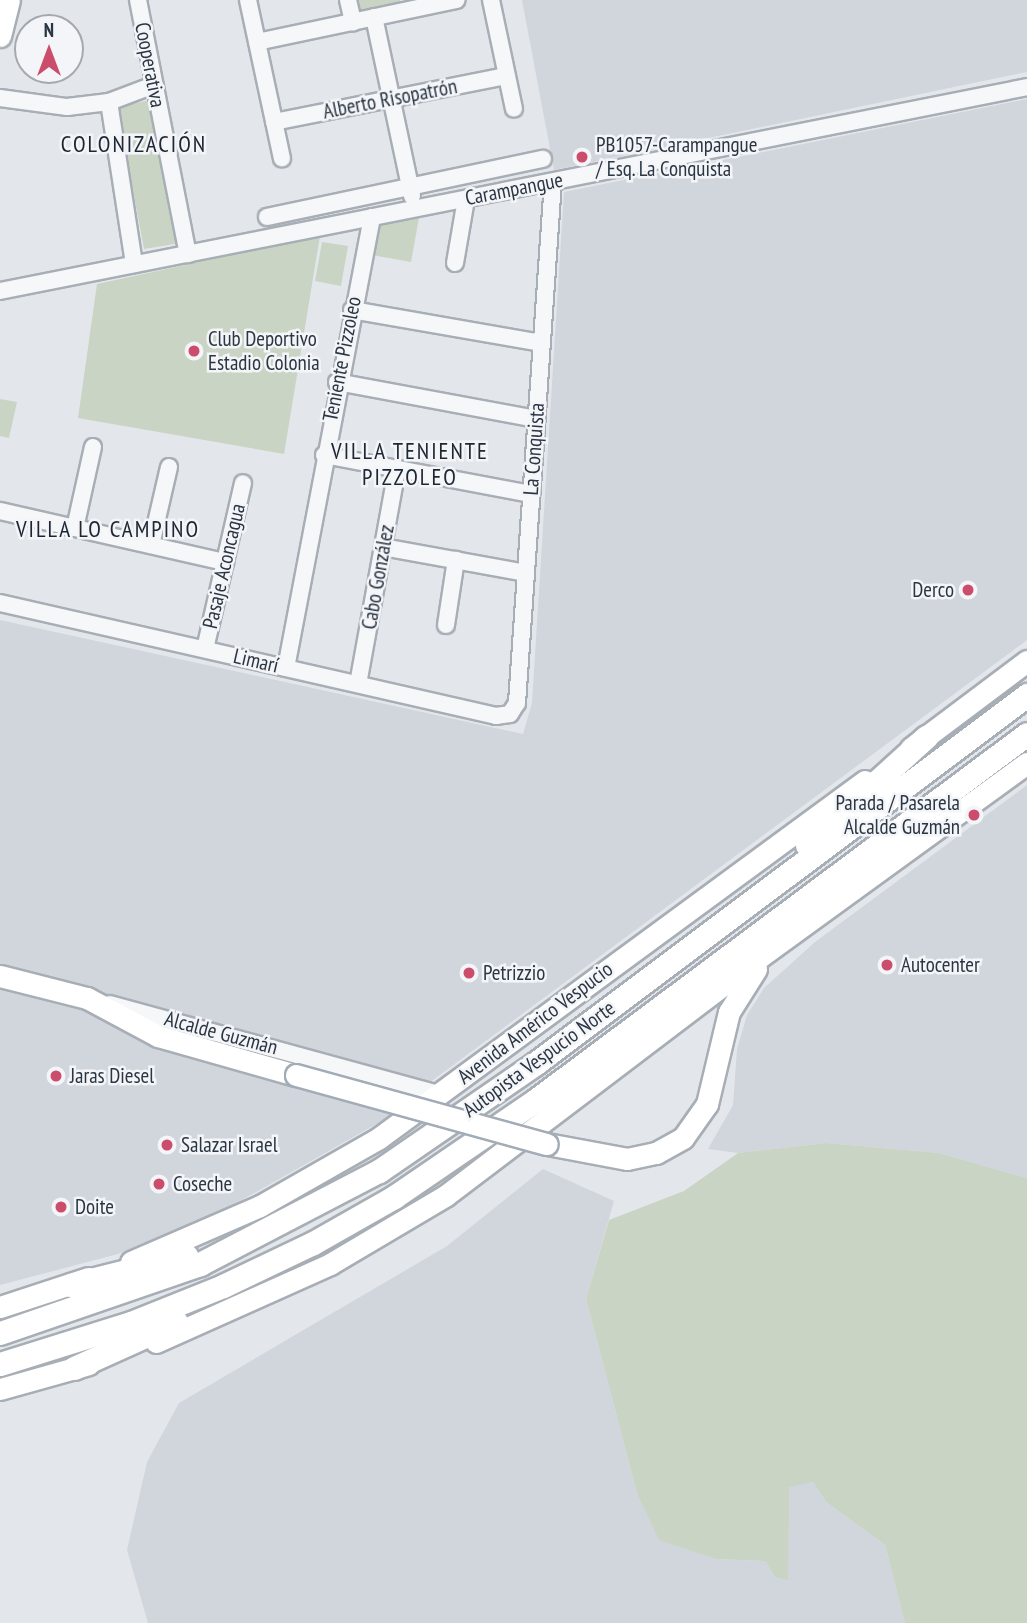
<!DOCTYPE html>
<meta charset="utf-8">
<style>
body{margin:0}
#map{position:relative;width:1027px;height:1623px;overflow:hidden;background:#e3e7eb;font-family:"PT Sans Narrow",sans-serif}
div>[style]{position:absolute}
.built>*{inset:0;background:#d1d6dc}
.green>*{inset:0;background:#cad4c4}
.roads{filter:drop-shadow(2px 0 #a8aeb5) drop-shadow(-2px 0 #a8aeb5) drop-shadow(0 2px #a8aeb5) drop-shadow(0 -2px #a8aeb5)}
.minor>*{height:16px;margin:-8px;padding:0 8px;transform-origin:8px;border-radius:8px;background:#f6f7f9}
.major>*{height:21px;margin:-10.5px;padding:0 10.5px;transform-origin:10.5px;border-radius:10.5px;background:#fff}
.highway>*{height:23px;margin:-11.5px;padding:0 11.5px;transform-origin:11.5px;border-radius:11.5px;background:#fff}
.bridges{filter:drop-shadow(2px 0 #a2acb6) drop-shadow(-2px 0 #a2acb6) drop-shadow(0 2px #a2acb6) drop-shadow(0 -2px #a2acb6)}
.major-bridge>*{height:21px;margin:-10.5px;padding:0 10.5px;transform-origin:10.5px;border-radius:10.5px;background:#fff}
.dots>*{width:19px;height:19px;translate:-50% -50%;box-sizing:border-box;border:4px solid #f3f5f8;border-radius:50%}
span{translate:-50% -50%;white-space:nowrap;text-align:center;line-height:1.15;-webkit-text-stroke:5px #f3f5f8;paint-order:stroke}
.street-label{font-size:21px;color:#2b3642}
.poi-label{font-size:21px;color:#2b3642}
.left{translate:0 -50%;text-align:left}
.right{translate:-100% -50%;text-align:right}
.neighbourhood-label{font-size:23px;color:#1d2733;letter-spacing:2px}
.north{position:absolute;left:14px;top:14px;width:70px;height:70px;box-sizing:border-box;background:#f3f5f8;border:2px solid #a3a9af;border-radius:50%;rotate:0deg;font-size:19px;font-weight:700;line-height:28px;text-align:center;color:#2b3642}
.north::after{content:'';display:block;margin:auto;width:24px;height:32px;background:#cb4c6b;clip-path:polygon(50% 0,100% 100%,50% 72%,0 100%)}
</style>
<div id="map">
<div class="built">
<i style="clip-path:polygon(522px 0,1027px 0,1027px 72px,554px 170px)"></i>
<i style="clip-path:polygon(1027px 99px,1027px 640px,433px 1080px,394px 1114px,226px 1209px,118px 1254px,0 1285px,0 620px,523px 734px,532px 703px,564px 192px)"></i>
<i style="clip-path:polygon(1027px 785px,1027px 1178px,939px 1153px,826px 1143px,738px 1153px,708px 1149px,733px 1105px,737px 1049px,747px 1015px,764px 988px,815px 942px)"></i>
<i style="clip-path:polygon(543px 1169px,614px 1201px,586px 1299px,637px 1493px,716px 1559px,765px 1561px,775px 1577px,789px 1486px,813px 1482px,826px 1502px,885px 1545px,905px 1623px,148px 1623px,127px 1550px,147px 1462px,179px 1403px,447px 1246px)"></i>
</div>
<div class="green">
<i style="clip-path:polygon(356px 0,400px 0,401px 5px,359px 14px)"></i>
<i style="clip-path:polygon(151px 100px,180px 243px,144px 249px,118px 111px,121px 106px)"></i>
<i style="clip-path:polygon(419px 218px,411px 262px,372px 255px,377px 225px)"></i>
<i style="clip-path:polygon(320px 236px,284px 454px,78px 418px,97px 284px)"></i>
<i style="clip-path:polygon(322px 242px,348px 246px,341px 286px,315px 281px)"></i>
<i style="clip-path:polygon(0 399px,17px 402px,9px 438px,0 436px)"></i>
<i style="clip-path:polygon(826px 1143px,939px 1153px,1027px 1178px,1027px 1623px,905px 1623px,885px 1545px,826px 1502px,813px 1482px,789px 1487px,788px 1580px,775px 1577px,765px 1561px,716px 1559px,659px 1540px,637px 1493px,586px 1299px,609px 1220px,684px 1191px,738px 1153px)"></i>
</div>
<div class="roads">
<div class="minor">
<i style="left:138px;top:0;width:259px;rotate:78.9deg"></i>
<i style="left:248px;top:0;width:162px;rotate:77.9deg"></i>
<i style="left:348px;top:0;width:23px;rotate:77deg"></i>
<i style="left:491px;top:0;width:111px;rotate:78.1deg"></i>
<i style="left:374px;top:17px;width:183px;rotate:78deg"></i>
<i style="left:257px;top:42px;width:204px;rotate:-11.9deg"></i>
<i style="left:0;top:98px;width:68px;rotate:7.7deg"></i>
<i style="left:67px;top:107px;width:42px;rotate:-6.8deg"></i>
<i style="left:109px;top:102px;width:48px;rotate:-20.7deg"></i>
<i style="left:109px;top:102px;width:164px;rotate:81.2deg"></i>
<i style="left:274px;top:122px;width:237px;rotate:-11.2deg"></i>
<i style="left:267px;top:217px;width:282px;rotate:-11.9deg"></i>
<i style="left:455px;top:263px;width:65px;rotate:-80.2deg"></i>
<i style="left:0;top:291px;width:1047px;rotate:-11.23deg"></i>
<i style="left:352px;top:310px;width:193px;rotate:9.9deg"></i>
<i style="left:337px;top:382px;width:202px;rotate:10.5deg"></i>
<i style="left:324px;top:455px;width:211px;rotate:10.7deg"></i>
<i style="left:0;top:511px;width:231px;rotate:12.8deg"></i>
<i style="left:75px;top:528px;width:83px;rotate:-77.5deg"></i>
<i style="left:151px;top:545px;width:80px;rotate:-77deg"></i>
<i style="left:383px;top:547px;width:145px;rotate:10.3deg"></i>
<i style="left:0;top:603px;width:509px;rotate:12.83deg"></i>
<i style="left:496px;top:716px;width:14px;rotate:-8deg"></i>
<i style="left:510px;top:714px;width:13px;rotate:-58deg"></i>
<i style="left:517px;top:703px;width:522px;rotate:-86.05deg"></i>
<i style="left:446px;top:625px;width:66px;rotate:-81.3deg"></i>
<i style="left:205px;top:649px;width:170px;rotate:-77.1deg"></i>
<i style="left:286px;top:668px;width:459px;rotate:-79.2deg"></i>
<i style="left:358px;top:684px;width:219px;rotate:-79.7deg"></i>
<i style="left:110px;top:1004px;width:342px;rotate:15.3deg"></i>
</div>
<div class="major">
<i style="left:0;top:36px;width:37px;rotate:-76deg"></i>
<i style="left:911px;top:748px;width:145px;rotate:-36.9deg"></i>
<i style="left:0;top:976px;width:90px;rotate:14.2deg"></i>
<i style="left:87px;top:998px;width:81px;rotate:28.2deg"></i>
<i style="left:158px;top:1036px;width:143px;rotate:15.8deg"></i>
<i style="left:547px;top:1144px;width:81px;rotate:10.6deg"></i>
<i style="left:627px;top:1159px;width:30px;rotate:-12deg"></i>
<i style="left:656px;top:1153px;width:31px;rotate:-29deg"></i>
<i style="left:683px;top:1138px;width:42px;rotate:-54.8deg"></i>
<i style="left:707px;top:1104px;width:95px;rotate:-76.6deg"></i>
<i style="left:729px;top:1012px;width:51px;rotate:-57.9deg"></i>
<i style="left:131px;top:1262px;width:141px;rotate:-23.5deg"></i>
<i style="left:260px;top:1206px;width:137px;rotate:-29.7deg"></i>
<i style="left:379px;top:1138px;width:603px;rotate:-36.3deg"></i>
<i style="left:0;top:1307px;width:93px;rotate:-18.2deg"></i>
<i style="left:156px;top:1342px;width:191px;rotate:-24.1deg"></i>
<i style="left:330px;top:1264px;width:134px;rotate:-30.6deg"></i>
<i style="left:445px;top:1196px;width:405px;rotate:-37.2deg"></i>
<i style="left:768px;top:951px;width:320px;rotate:-36deg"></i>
<i style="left:0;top:1389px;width:92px;rotate:-15.7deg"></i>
</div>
<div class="highway">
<i style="left:807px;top:845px;width:161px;rotate:-42.2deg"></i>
<i style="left:71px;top:1285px;width:119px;rotate:-14.2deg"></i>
<i style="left:0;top:1333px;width:212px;rotate:-19deg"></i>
<i style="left:200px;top:1264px;width:202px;rotate:-27.5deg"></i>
<i style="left:379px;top:1171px;width:191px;rotate:-34.5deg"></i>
<i style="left:536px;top:1063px;width:614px;rotate:-36.85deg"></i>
<i style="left:0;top:1364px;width:137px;rotate:-17.4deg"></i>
<i style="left:131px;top:1323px;width:99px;rotate:-21.9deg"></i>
<i style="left:223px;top:1286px;width:100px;rotate:-25.5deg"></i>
<i style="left:313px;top:1243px;width:93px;rotate:-29.6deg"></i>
<i style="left:394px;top:1197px;width:172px;rotate:-34.3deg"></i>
<i style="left:536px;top:1100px;width:612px;rotate:-36.7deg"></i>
<i style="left:74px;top:1368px;width:112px;rotate:-24.3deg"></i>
</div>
</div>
<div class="bridges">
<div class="major-bridge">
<i style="left:296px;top:1075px;width:260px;rotate:15.4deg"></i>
</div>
</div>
<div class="dots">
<i style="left:582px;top:157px;background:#cb4c6b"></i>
<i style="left:194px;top:351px;background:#cb4c6b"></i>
<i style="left:968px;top:590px;background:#cb4c6b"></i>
<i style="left:974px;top:815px;background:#cb4c6b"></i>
<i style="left:887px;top:965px;background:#cb4c6b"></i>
<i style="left:469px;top:973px;background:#cb4c6b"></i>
<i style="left:56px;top:1076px;background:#cb4c6b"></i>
<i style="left:167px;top:1145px;background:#cb4c6b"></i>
<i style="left:159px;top:1184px;background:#cb4c6b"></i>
<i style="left:61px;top:1207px;background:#cb4c6b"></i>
</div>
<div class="street-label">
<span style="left:150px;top:65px;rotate:79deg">Cooperativa</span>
<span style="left:390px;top:99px;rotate:-11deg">Alberto Risopatrón</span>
<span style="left:514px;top:189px;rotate:-11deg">Carampangue</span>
<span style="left:342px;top:359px;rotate:-79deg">Teniente Pizzoleo</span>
<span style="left:534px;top:449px;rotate:-86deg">La Conquista</span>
<span style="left:224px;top:566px;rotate:-77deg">Pasaje Aconcagua</span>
<span style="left:378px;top:577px;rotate:-80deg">Cabo González</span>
<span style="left:256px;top:661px;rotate:13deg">Limarí</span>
<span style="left:535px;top:1023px;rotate:-37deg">Avenida Américo Vespucio</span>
<span style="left:221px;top:1033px;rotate:15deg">Alcalde Guzmán</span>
<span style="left:539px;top:1059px;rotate:-36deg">Autopista Vespucio Norte</span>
</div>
<div class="poi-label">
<span class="left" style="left:596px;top:157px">PB1057-Carampangue<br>/ Esq. La Conquista</span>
<span class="left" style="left:208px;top:351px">Club Deportivo<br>Estadio Colonia</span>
<span class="right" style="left:954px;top:590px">Derco</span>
<span class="right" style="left:960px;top:815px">Parada / Pasarela<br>Alcalde Guzmán</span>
<span class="left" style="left:901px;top:965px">Autocenter</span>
<span class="left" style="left:483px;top:973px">Petrizzio</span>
<span class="left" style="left:70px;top:1076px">Jaras Diesel</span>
<span class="left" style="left:181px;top:1145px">Salazar Israel</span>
<span class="left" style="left:173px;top:1184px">Coseche</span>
<span class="left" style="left:75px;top:1207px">Doite</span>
</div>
<div class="neighbourhood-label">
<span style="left:134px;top:144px">COLONIZACIÓN</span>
<span style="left:410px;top:464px">VILLA TENIENTE<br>PIZZOLEO</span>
<span style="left:108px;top:529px">VILLA LO CAMPINO</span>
</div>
<div class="north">N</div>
</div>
